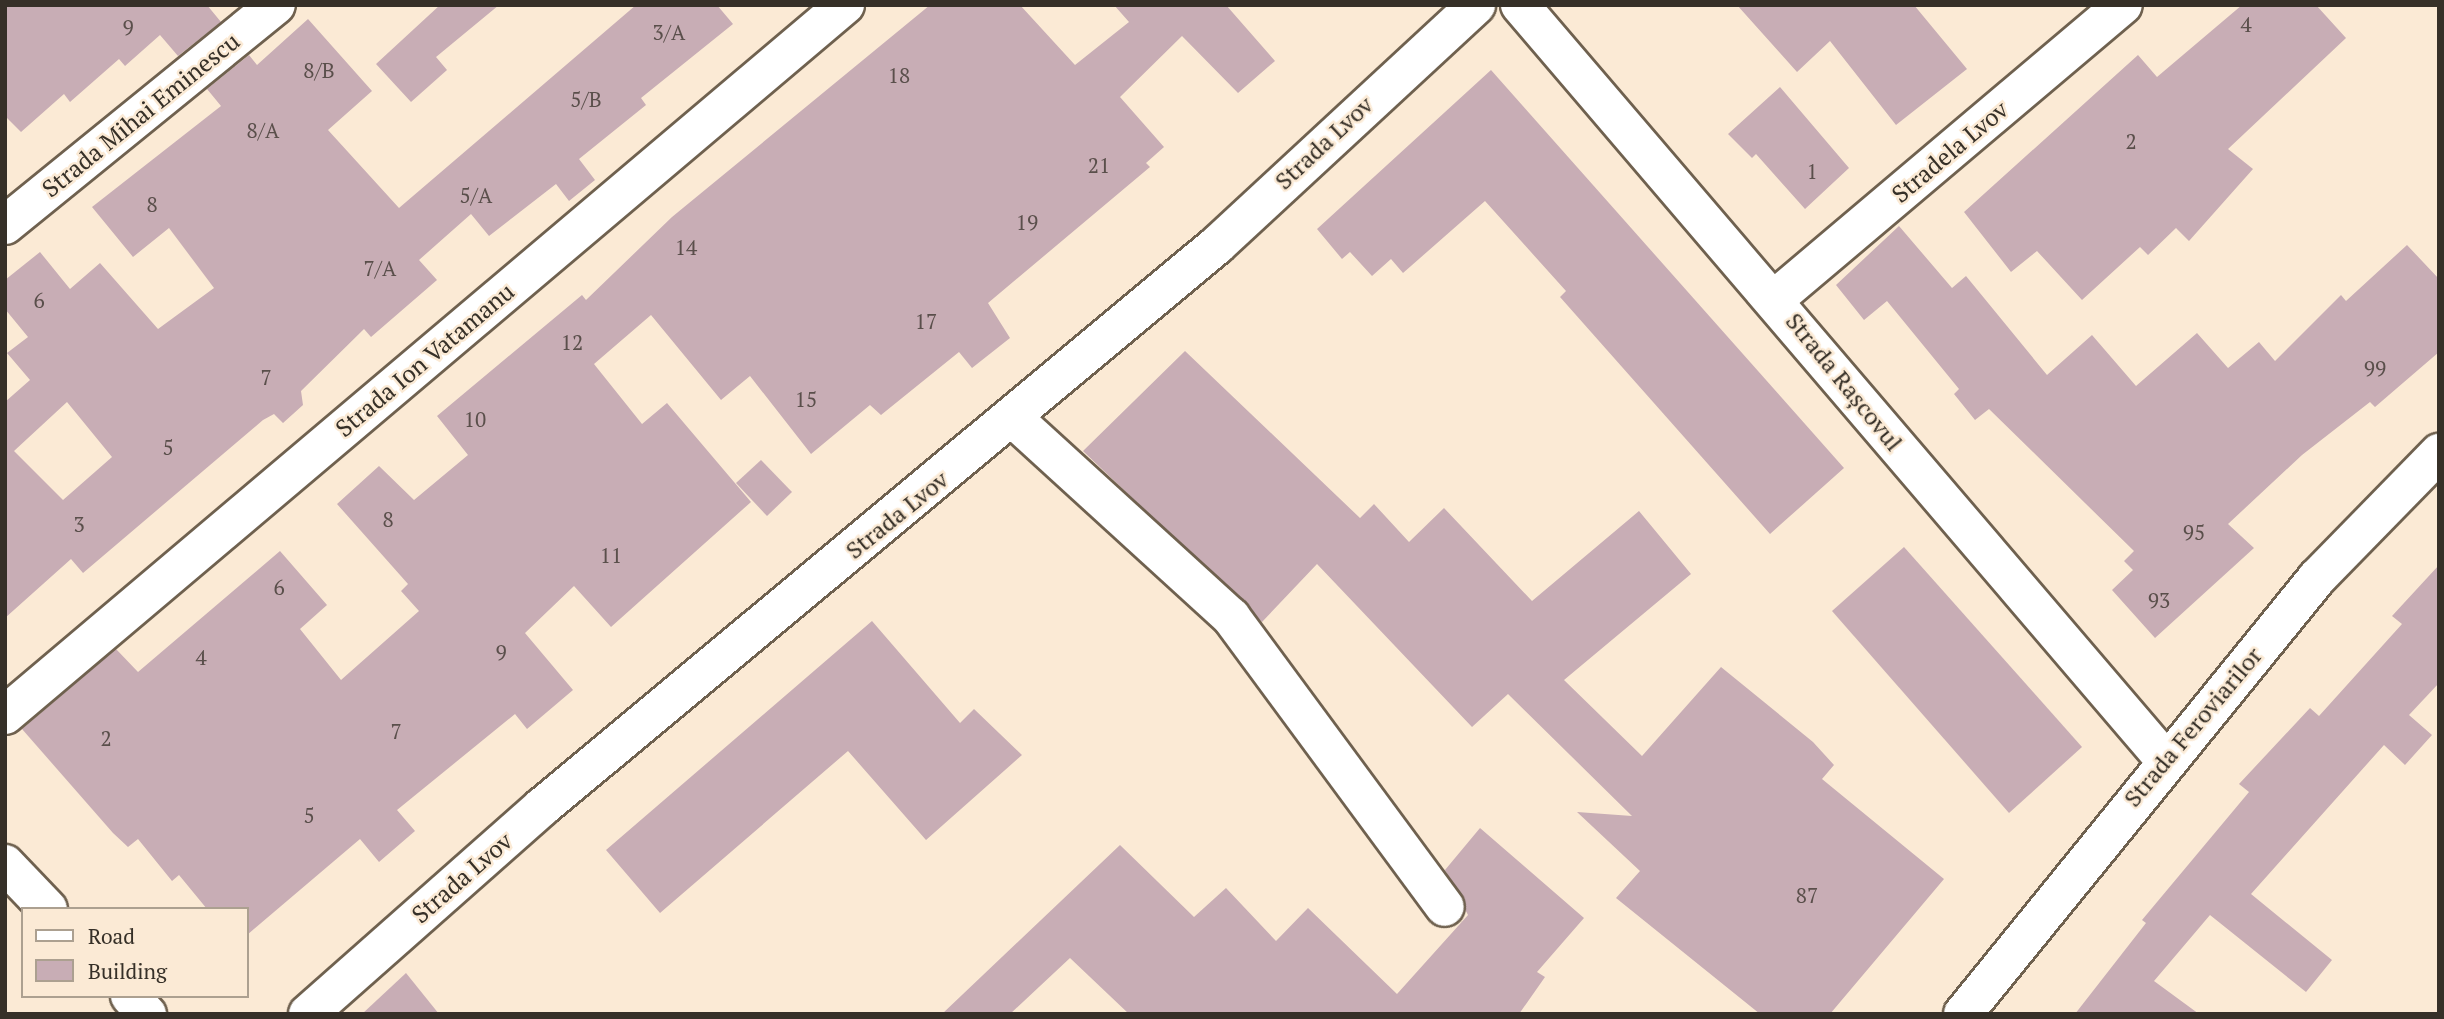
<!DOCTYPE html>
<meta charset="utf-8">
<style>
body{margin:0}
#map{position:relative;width:2444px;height:1019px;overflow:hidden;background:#fbead5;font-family:"PT Serif",serif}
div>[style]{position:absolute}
.building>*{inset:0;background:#c8adb5}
.roads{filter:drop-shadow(2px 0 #6f614f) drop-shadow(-2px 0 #6f614f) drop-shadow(0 2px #6f614f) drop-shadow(0 -2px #6f614f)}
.minor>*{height:38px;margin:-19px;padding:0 19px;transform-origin:19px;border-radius:19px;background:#fff}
.major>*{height:38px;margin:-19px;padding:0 19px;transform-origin:19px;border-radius:19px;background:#fff}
span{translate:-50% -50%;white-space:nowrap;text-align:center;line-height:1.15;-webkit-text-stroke:5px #fbead5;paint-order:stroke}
.number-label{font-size:21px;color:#5a4f4b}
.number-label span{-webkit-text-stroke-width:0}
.street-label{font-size:24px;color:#363028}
.frame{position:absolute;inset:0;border:7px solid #363028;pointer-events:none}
.legend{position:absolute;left:21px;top:907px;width:228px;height:91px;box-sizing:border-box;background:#fbead5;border:2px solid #aca090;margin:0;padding:9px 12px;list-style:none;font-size:21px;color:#363028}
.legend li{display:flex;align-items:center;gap:14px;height:35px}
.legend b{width:35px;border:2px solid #aca090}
</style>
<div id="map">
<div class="building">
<i style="clip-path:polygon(5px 5px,207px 5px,221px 22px,178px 56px,160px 35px,125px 66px,119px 59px,70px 102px,64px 94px,21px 132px,5px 116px)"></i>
<i style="clip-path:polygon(440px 5px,499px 5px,436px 57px,447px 70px,411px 102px,376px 64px)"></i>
<i style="clip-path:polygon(evenodd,636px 5px,717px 5px,733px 24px,641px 98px,646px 105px,579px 159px,595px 180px,569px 201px,556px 184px,489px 236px,471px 214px,419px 260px,437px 280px,371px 337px,364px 329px,301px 391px,303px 405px,283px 423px,274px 414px,263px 420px,83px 573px,71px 559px,5px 618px,5px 402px,30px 380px,7px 353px,28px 337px,5px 309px,5px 280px,40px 252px,70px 289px,100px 263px,158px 329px,214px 288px,169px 228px,133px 257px,92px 207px,221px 106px,207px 89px,249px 55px,257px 65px,308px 19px,372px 91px,328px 130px,399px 208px,636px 5px,67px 402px,112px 457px,63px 500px,14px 451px,67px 402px)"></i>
<i style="clip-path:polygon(930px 5px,1020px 5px,1075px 65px,1129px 22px,1114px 5px,1226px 5px,1275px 61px,1238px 93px,1182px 36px,1120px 97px,1164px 147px,1146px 163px,1150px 167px,988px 303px,1010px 338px,972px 368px,959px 352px,881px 415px,870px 405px,811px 454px,750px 376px,721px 400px,651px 315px,594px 364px,642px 424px,667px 403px,751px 502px,611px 627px,574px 586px,525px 633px,573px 690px,527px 729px,515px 714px,397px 810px,415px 831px,379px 862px,360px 839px,247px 935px,247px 909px,207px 909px,179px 875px,172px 881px,138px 839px,128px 847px,113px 833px,22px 729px,116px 649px,138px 672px,280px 551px,327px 605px,300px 629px,341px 680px,419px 611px,401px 591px,408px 584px,337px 504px,379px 466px,414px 500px,468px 455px,437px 416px,582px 295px,586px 300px,672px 217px)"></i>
<i style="clip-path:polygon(1737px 5px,1914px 5px,1967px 69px,1896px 125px,1830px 41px,1797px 72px)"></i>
<i style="clip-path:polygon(2242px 5px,2316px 5px,2346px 38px,2228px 149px,2253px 169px,2189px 241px,2176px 228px,2148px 255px,2140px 247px,2082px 300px,2037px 251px,2011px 272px,1964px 212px,2138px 55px,2157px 77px)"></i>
<i style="clip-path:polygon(1491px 70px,1844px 468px,1770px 534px,1560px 297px,1566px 291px,1485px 201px,1403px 273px,1391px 259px,1372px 276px,1350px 252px,1342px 259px,1317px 229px)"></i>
<i style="clip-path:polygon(1780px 87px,1849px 168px,1805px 209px,1756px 154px,1752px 158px,1728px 134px)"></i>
<i style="clip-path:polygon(1899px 226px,1952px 288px,1966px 276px,2047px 375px,2092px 335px,2136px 386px,2197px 333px,2228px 368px,2259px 342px,2275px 361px,2341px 295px,2346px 301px,2407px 245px,2439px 279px,2439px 352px,2375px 407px,2370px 402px,2302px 455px,2228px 524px,2254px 548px,2155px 638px,2112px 590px,2133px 570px,2124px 561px,2134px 551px,1989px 409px,1975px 420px,1954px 394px,1959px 389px,1887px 301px,1864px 320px,1836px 285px)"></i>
<i style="clip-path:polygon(1185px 351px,1360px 518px,1374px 504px,1409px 542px,1444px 508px,1532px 601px,1639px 511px,1691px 574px,1564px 680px,1642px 756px,1721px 667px,1813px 742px,1834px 765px,1822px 779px,1944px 879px,1830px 1014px,1760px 1014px,1616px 898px,1640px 871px,1577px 812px,1632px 816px,1508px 694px,1472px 727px,1317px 564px,1262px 622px,1083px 451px)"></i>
<i style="clip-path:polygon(761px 460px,792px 492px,767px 516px,736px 483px)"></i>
<i style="clip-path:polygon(1904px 547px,2082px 747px,2009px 813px,1832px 611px)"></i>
<i style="clip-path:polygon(2439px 565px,2439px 683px,2409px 715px,2432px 735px,2405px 765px,2384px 745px,2251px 894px,2332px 960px,2306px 992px,2210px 915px,2154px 981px,2199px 1014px,2075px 1014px,2146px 923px,2142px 920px,2249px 792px,2239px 784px,2310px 708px,2319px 716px,2402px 624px,2392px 616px)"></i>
<i style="clip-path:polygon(872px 621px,960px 723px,974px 709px,1022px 755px,926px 840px,848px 751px,660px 913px,606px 850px)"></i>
<i style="clip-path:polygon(1480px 828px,1584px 918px,1537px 972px,1545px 977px,1519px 1014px,1129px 1014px,1070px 958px,1010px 1014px,942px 1014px,1120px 845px,1194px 917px,1226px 888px,1276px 941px,1308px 908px,1397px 994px,1468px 915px,1445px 870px)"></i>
<i style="clip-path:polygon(406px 973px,439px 1014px,362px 1014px)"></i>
</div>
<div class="roads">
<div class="minor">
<i style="left:1520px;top:5px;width:994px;rotate:49.49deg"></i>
<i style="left:5px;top:225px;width:349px;rotate:-39.1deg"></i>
<i style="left:1776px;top:298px;width:454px;rotate:-40.2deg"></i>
<i style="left:1014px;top:419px;width:294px;rotate:42.4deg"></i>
<i style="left:1231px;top:617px;width:360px;rotate:53.6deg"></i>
<i style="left:5px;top:715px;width:1100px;rotate:-40.21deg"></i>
<i style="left:308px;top:1014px;width:312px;rotate:-41.5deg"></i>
<i style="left:542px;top:807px;width:878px;rotate:-39.78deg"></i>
<i style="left:1217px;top:245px;width:353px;rotate:-42.8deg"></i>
<i style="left:1963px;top:1014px;width:562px;rotate:-50.93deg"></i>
<i style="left:2317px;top:578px;width:175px;rotate:-45.7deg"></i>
</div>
<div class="major">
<i style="left:5px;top:864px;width:62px;rotate:46.3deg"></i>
<i style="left:130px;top:996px;width:25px;rotate:47deg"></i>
</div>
</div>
<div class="number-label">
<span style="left:2246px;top:24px">4</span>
<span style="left:128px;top:27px">9</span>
<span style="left:669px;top:32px">3/A</span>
<span style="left:319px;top:70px">8/B</span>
<span style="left:899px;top:75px">18</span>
<span style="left:586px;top:99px">5/B</span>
<span style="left:263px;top:130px">8/A</span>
<span style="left:2131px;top:141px">2</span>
<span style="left:1099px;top:165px">21</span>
<span style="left:1812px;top:171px">1</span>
<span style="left:476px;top:195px">5/A</span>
<span style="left:152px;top:204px">8</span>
<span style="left:1027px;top:222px">19</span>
<span style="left:686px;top:247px">14</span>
<span style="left:380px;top:268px">7/A</span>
<span style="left:39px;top:300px">6</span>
<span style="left:926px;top:321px">17</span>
<span style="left:572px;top:342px">12</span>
<span style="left:2375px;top:368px">99</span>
<span style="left:266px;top:377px">7</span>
<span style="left:806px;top:399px">15</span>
<span style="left:475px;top:419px">10</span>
<span style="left:168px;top:447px">5</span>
<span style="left:388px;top:519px">8</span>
<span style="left:79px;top:524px">3</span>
<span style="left:2194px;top:532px">95</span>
<span style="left:611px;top:555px">11</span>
<span style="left:279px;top:587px">6</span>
<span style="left:2159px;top:600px">93</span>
<span style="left:501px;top:652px">9</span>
<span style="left:201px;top:657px">4</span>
<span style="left:396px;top:731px">7</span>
<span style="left:106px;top:738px">2</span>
<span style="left:309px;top:815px">5</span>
<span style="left:1807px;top:895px">87</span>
</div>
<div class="street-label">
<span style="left:141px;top:115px;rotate:-39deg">Strada Mihai Eminescu</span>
<span style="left:1324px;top:143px;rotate:-43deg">Strada Lvov</span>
<span style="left:1950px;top:152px;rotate:-40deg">Stradela Lvov</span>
<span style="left:425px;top:360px;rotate:-40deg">Strada Ion Vatamanu</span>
<span style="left:1844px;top:382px;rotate:51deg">Strada Rașcovul</span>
<span style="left:897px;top:515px;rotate:-39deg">Strada Lvov</span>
<span style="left:2193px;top:727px;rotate:-50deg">Strada Feroviarilor</span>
<span style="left:462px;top:878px;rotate:-41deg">Strada Lvov</span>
</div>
<div class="frame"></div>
<ul class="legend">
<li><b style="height:9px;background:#fff"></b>Road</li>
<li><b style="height:19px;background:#c8adb5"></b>Building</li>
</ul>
</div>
